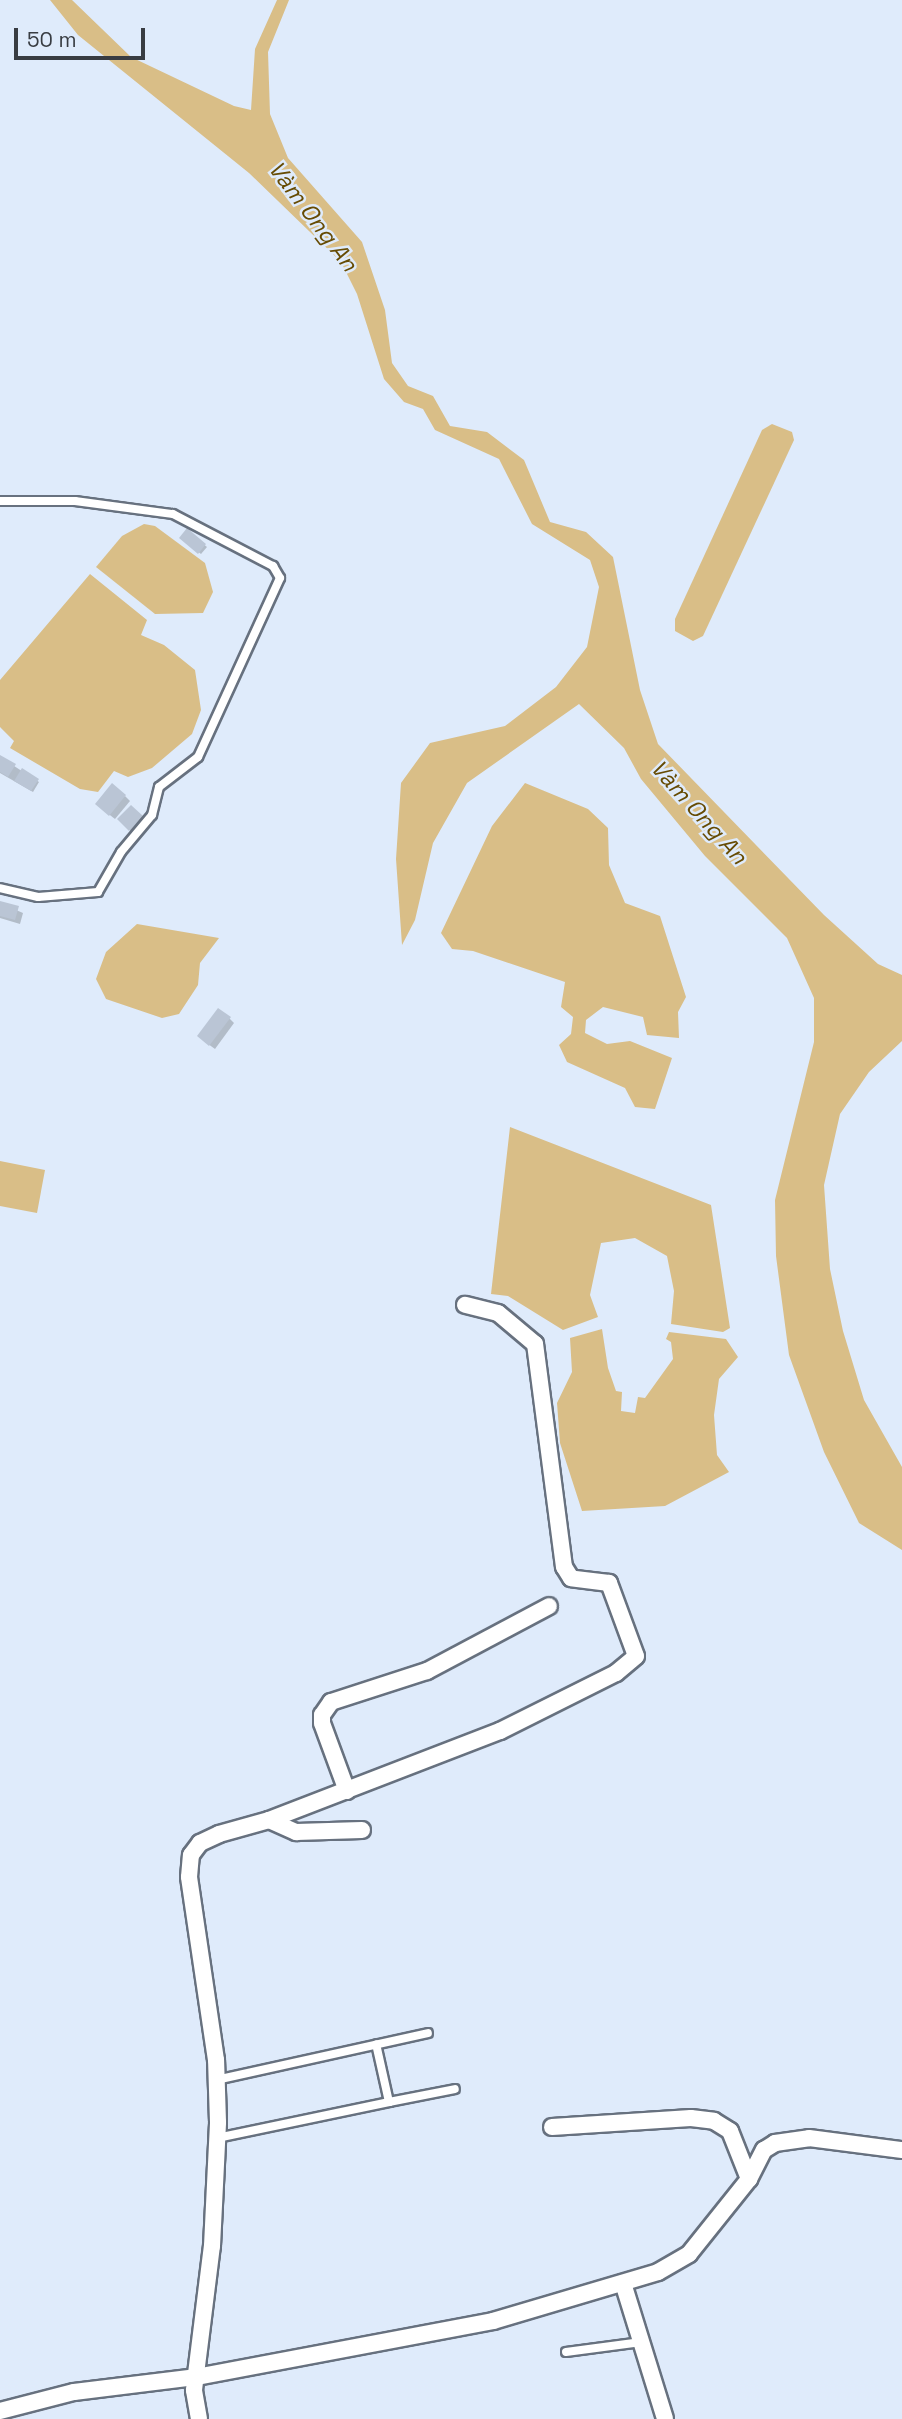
<!DOCTYPE html>
<meta charset="utf-8">
<style>
body{margin:0}
#map{position:relative;width:902px;height:2419px;overflow:hidden;background:#dfebfb;font-family:"Space Grotesk",sans-serif}
div>[style]{position:absolute}
.water>*{inset:0;background:#d9be87}
.shadow>*{inset:0;background:#0003}
.building>*{inset:0;background:#bac5d5}
.roads{filter:drop-shadow(2px 0 #67717f) drop-shadow(-2px 0 #67717f) drop-shadow(0 2px #67717f) drop-shadow(0 -2px #67717f)}
.service>*{height:8px;margin:-4px;padding:0 4px;transform-origin:4px;border-radius:4px;background:#fff}
.minor>*{height:16px;margin:-8px;padding:0 8px;transform-origin:8px;border-radius:8px;background:#fff}
span{translate:-50% -50%;white-space:nowrap;text-align:center;line-height:1.15;-webkit-text-stroke:5px #dfebfb;paint-order:stroke}
.water-label{font-size:23px;color:#664b03;font-style:italic}
.scale{position:absolute;left:14px;top:28px;width:131px;height:32px;box-sizing:border-box;border:4px solid #383c42;border-top:0;padding-left:9px;font-size:21px;line-height:24px;white-space:nowrap;color:#383c42;-webkit-text-stroke:5px #dfebfb;paint-order:stroke}
</style>
<div id="map">
<div class="water">
<i style="clip-path:polygon(50px 0,72px 0,131px 57px,234px 106px,251px 110px,255px 49px,277px 0,289px 0,268px 52px,270px 114px,288px 158px,362px 242px,385px 310px,392px 363px,408px 386px,433px 396px,450px 426px,487px 432px,524px 460px,550px 522px,586px 532px,613px 557px,640px 690px,658px 744px,824px 915px,878px 964px,902px 975px,902px 1041px,869px 1072px,840px 1114px,824px 1185px,830px 1269px,843px 1331px,864px 1400px,902px 1467px,902px 1550px,859px 1523px,824px 1452px,789px 1355px,776px 1256px,775px 1200px,814px 1042px,814px 998px,787px 938px,705px 856px,641px 779px,624px 748px,579px 704px,467px 783px,433px 843px,415px 920px,402px 945px,396px 859px,401px 783px,430px 743px,505px 726px,556px 687px,587px 647px,599px 587px,590px 560px,532px 524px,499px 459px,435px 430px,423px 409px,404px 402px,384px 379px,357px 294px,341px 262px,249px 173px,78px 35px)"></i>
<i style="clip-path:polygon(772px 424px,792px 432px,794px 440px,703px 636px,693px 641px,675px 631px,675px 619px,762px 430px)"></i>
<i style="clip-path:polygon(144px 524px,155px 526px,205px 563px,213px 592px,203px 613px,155px 614px,96px 567px,122px 536px)"></i>
<i style="clip-path:polygon(90px 574px,147px 620px,141px 635px,164px 645px,195px 670px,201px 710px,192px 734px,152px 768px,128px 777px,114px 771px,98px 792px,80px 789px,10px 748px,14px 741px,0 727px,0 680px)"></i>
<i style="clip-path:polygon(525px 783px,588px 809px,608px 828px,609px 865px,625px 903px,660px 916px,686px 997px,678px 1012px,679px 1038px,647px 1035px,643px 1017px,603px 1007px,586px 1020px,585px 1033px,607px 1044px,630px 1041px,672px 1058px,655px 1109px,635px 1107px,625px 1088px,567px 1062px,559px 1045px,571px 1034px,573px 1017px,561px 1007px,565px 982px,473px 951px,452px 949px,441px 933px,492px 826px)"></i>
<i style="clip-path:polygon(137px 924px,219px 938px,200px 963px,198px 985px,179px 1014px,162px 1018px,106px 999px,96px 979px,106px 952px)"></i>
<i style="clip-path:polygon(510px 1127px,711px 1205px,730px 1328px,723px 1332px,671px 1324px,674px 1291px,667px 1256px,635px 1238px,601px 1243px,590px 1295px,598px 1317px,563px 1330px,508px 1296px,491px 1294px)"></i>
<i style="clip-path:polygon(0 1161px,45px 1170px,37px 1213px,0 1206px)"></i>
<i style="clip-path:polygon(602px 1329px,608px 1368px,616px 1391px,622px 1392px,621px 1411px,635px 1413px,638px 1397px,645px 1398px,673px 1359px,671px 1342px,666px 1339px,669px 1332px,726px 1339px,738px 1357px,719px 1379px,714px 1415px,717px 1455px,729px 1472px,665px 1506px,582px 1511px,560px 1443px,557px 1403px,572px 1372px,570px 1338px)"></i>
</div>
<div class="shadow">
<i style="clip-path:polygon(187px 531px,207px 547px,201px 554px,181px 538px)"></i>
<i style="clip-path:polygon(0 757px,39px 782px,33px 792px,0 773px)"></i>
<i style="clip-path:polygon(125px 796px,130px 801px,115px 819px,102px 809px)"></i>
<i style="clip-path:polygon(131px 807px,147px 823px,135px 835px,119px 819px)"></i>
<i style="clip-path:polygon(0 903px,23px 913px,20px 924px,0 918px)"></i>
<i style="clip-path:polygon(229px 1018px,234px 1023px,215px 1049px,204px 1041px)"></i>
</div>
<div class="building">
<i style="clip-path:polygon(187px 528px,206px 544px,198px 554px,179px 538px)"></i>
<i style="clip-path:polygon(0 755px,16px 764px,8px 777px,0 772px)"></i>
<i style="clip-path:polygon(22px 768px,39px 779px,31px 791px,14px 781px)"></i>
<i style="clip-path:polygon(112px 783px,126px 795px,109px 816px,95px 804px)"></i>
<i style="clip-path:polygon(131px 805px,143px 816px,129px 831px,117px 819px)"></i>
<i style="clip-path:polygon(0 901px,19px 906px,15px 920px,0 916px)"></i>
<i style="clip-path:polygon(218px 1008px,231px 1017px,209px 1046px,197px 1036px)"></i>
</div>
<div class="roads">
<div class="service">
<i style="left:0;top:501px;width:75px"></i>
<i style="left:75px;top:501px;width:99px;rotate:7.6deg"></i>
<i style="left:173px;top:514px;width:113px;rotate:27.5deg"></i>
<i style="left:273px;top:566px;width:14px;rotate:60deg"></i>
<i style="left:280px;top:578px;width:197px;rotate:114.6deg"></i>
<i style="left:198px;top:757px;width:49px;rotate:142.4deg"></i>
<i style="left:159px;top:787px;width:29px;rotate:104deg"></i>
<i style="left:152px;top:815px;width:48px;rotate:130deg"></i>
<i style="left:121px;top:852px;width:46px;rotate:119.9deg"></i>
<i style="left:98px;top:892px;width:60px;rotate:175.2deg"></i>
<i style="left:38px;top:897px;width:39px;rotate:-167deg"></i>
<i style="left:216px;top:2080px;width:217px;rotate:-12.5deg"></i>
<i style="left:389px;top:2102px;width:67px;rotate:-11.1deg"></i>
<i style="left:217px;top:2138px;width:176px;rotate:-11.8deg"></i>
<i style="left:389px;top:2102px;width:59px;rotate:-102.6deg"></i>
<i style="left:566px;top:2352px;width:76px;rotate:-7.6deg"></i>
</div>
<div class="minor">
<i style="left:347px;top:1791px;width:72px;rotate:-110.2deg"></i>
<i style="left:322px;top:1723px;width:8px;rotate:-90deg"></i>
<i style="left:322px;top:1715px;width:16px;rotate:-55deg"></i>
<i style="left:331px;top:1702px;width:101px;rotate:-17.9deg"></i>
<i style="left:427px;top:1671px;width:138px;rotate:-28deg"></i>
<i style="left:269px;top:1820px;width:30px;rotate:24deg"></i>
<i style="left:296px;top:1832px;width:66px;rotate:-1.7deg"></i>
<i style="left:552px;top:2127px;width:139px;rotate:-3.7deg"></i>
<i style="left:691px;top:2118px;width:23px;rotate:7deg"></i>
<i style="left:714px;top:2121px;width:19px;rotate:32deg"></i>
<i style="left:730px;top:2131px;width:52px;rotate:68.4deg"></i>
<i style="left:623px;top:2283px;width:142px;rotate:72.8deg"></i>
<i style="left:0;top:2411px;width:76px;rotate:-14.4deg"></i>
<i style="left:74px;top:2392px;width:124px;rotate:-7deg"></i>
<i style="left:197px;top:2377px;width:301px;rotate:-10.7deg"></i>
<i style="left:493px;top:2321px;width:172px;rotate:-16.5deg"></i>
<i style="left:658px;top:2272px;width:36px;rotate:-30deg"></i>
<i style="left:689px;top:2254px;width:96px;rotate:-51.3deg"></i>
<i style="left:749px;top:2179px;width:33px;rotate:-63deg"></i>
<i style="left:764px;top:2150px;width:13px;rotate:-32deg"></i>
<i style="left:775px;top:2143px;width:34px;rotate:-8deg"></i>
<i style="left:809px;top:2138px;width:94px;rotate:7.4deg"></i>
<i style="left:199px;top:2419px;width:29px;rotate:-100deg"></i>
<i style="left:194px;top:2390px;width:145px;rotate:-82.9deg"></i>
<i style="left:212px;top:2246px;width:124px;rotate:-87.2deg"></i>
<i style="left:218px;top:2122px;width:62px;rotate:-91.8deg"></i>
<i style="left:216px;top:2060px;width:185px;rotate:-98.4deg"></i>
<i style="left:189px;top:1877px;width:22px;rotate:-85deg"></i>
<i style="left:191px;top:1855px;width:15px;rotate:-53deg"></i>
<i style="left:200px;top:1843px;width:21px;rotate:-25deg"></i>
<i style="left:219px;top:1834px;width:52px;rotate:-15.6deg"></i>
<i style="left:269px;top:1820px;width:248px;rotate:-21.1deg"></i>
<i style="left:500px;top:1731px;width:130px;rotate:-26.6deg"></i>
<i style="left:616px;top:1673px;width:26px;rotate:-40deg"></i>
<i style="left:636px;top:1656px;width:78px;rotate:-110.3deg"></i>
<i style="left:609px;top:1583px;width:38px;rotate:-173deg"></i>
<i style="left:571px;top:1578px;width:13px;rotate:-122deg"></i>
<i style="left:564px;top:1567px;width:225px;rotate:-97.4deg"></i>
<i style="left:535px;top:1344px;width:48px;rotate:-140deg"></i>
<i style="left:498px;top:1313px;width:34px;rotate:-166deg"></i>
</div>
</div>
<div class="water-label">
<span style="left:313px;top:216px;rotate:53deg">Vàm Ong An</span>
<span style="left:699px;top:812px;rotate:48deg">Vàm Ong An</span>
</div>
<div class="scale">50 m</div>
</div>
